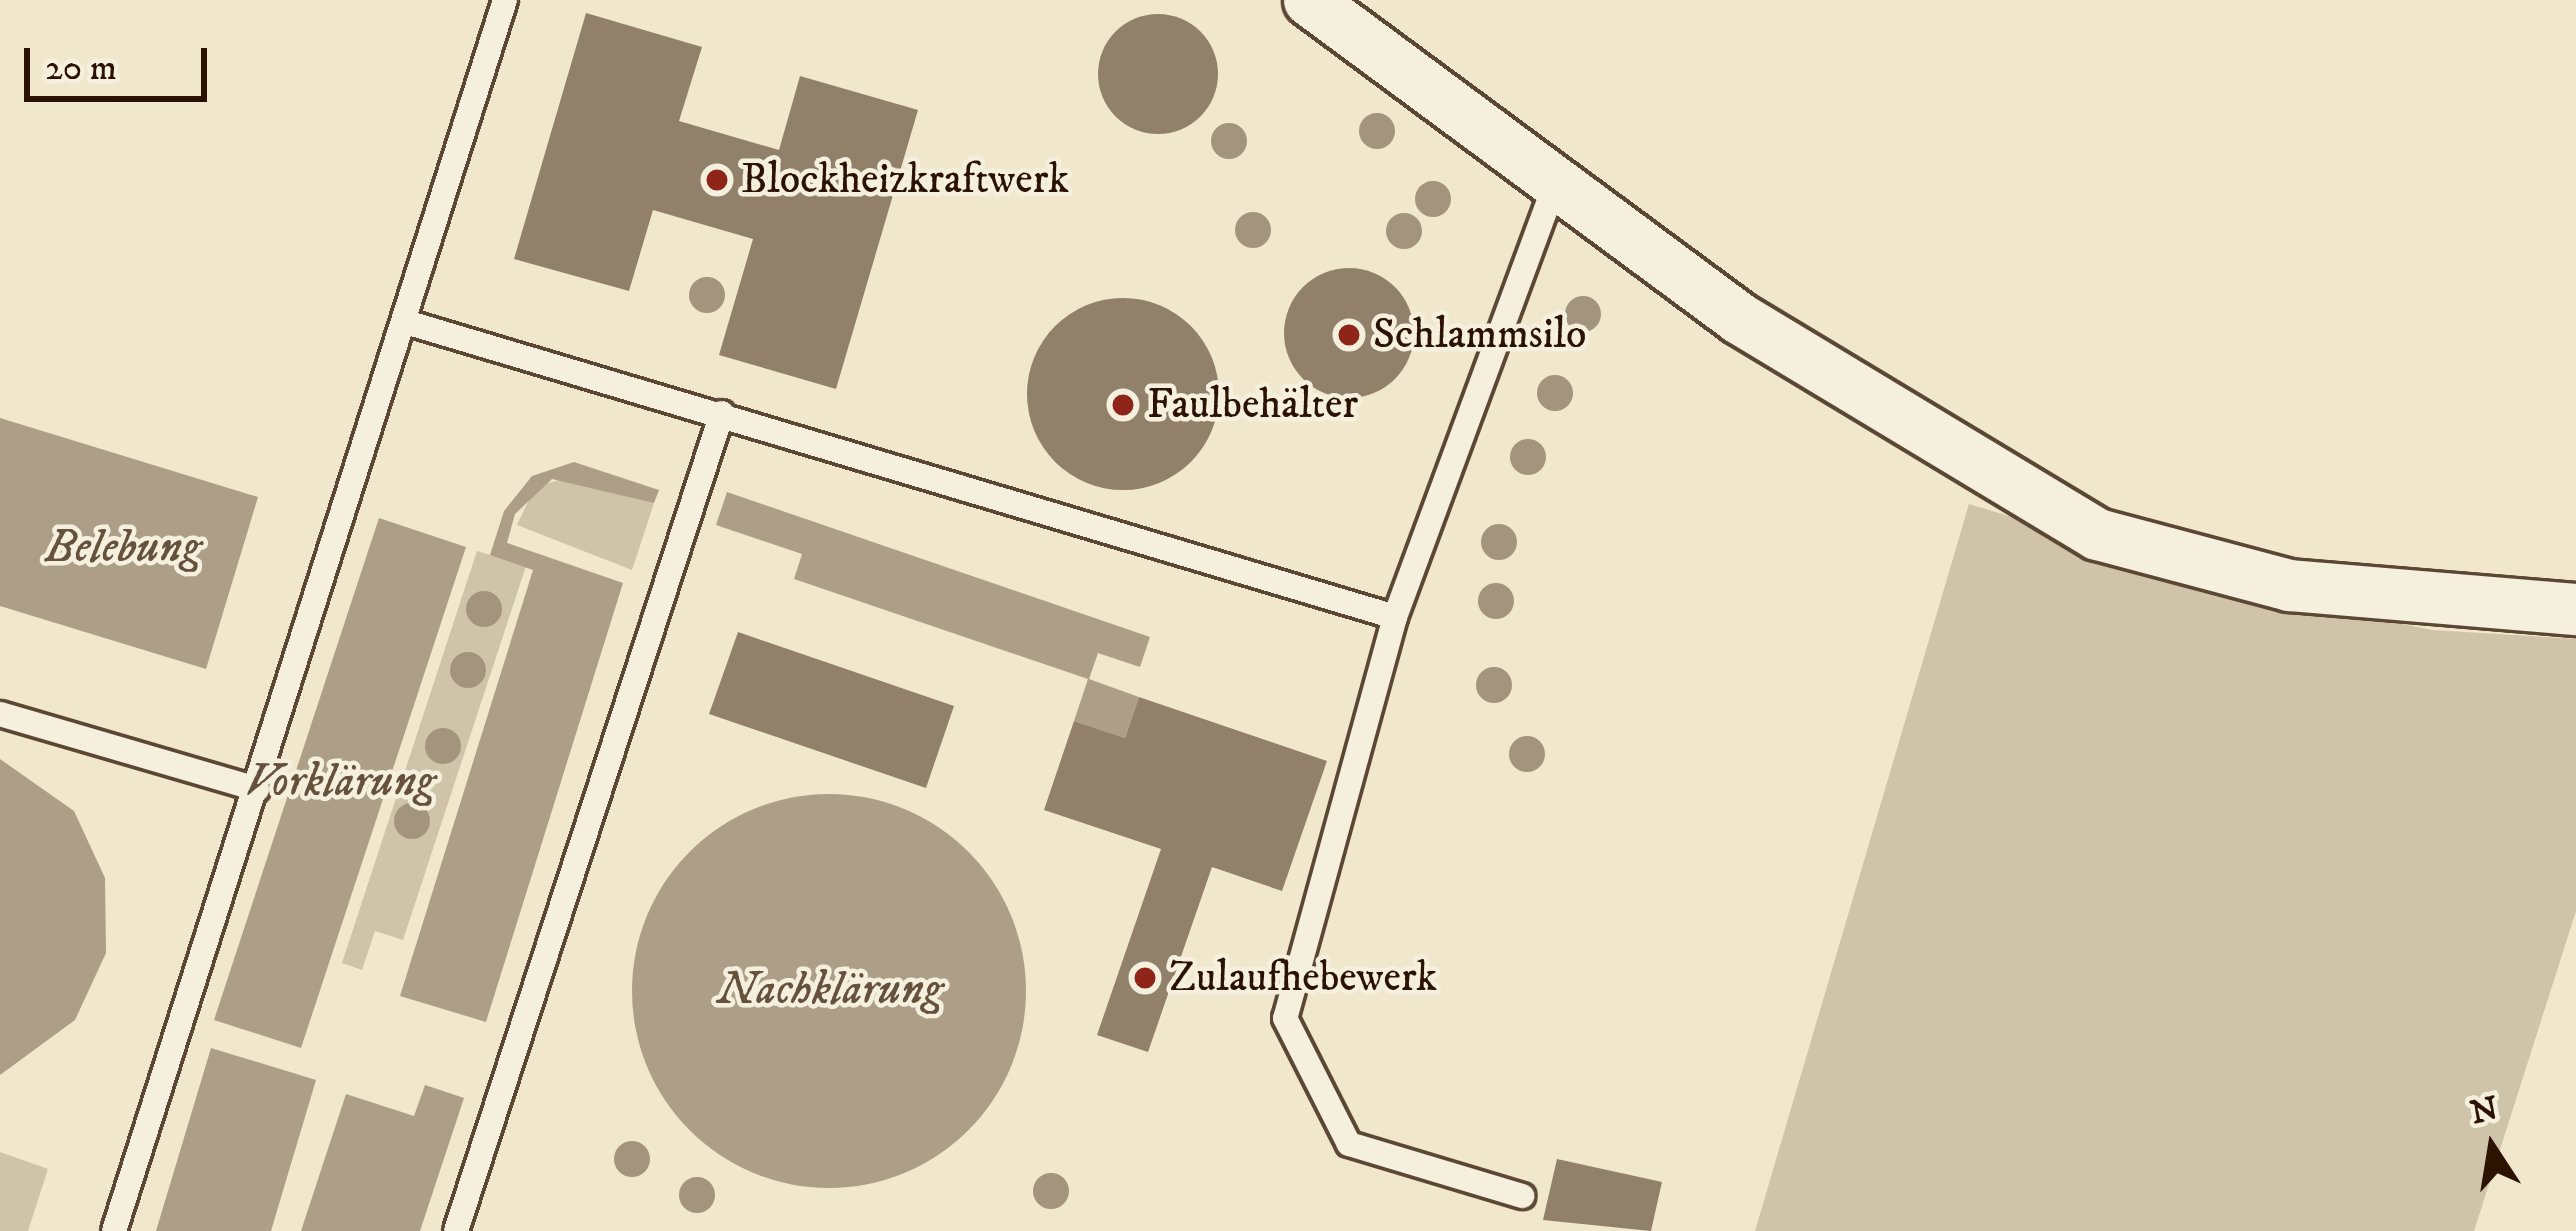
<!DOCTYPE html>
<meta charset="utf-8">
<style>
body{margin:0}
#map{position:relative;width:2576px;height:1231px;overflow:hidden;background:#f0e7cc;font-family:"IM FELL DW Pica",serif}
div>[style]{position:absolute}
.green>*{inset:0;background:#cfc3a9}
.water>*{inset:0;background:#ad9f87}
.round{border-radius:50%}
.building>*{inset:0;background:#91816b}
.roads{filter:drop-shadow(3px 0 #5c4734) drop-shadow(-3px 0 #5c4734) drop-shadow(0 3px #5c4734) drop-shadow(0 -3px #5c4734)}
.lane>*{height:24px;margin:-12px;padding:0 12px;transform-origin:12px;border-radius:12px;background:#f5efde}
.street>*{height:51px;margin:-25.5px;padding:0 25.5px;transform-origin:25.5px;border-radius:25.5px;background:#f5efde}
.trees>*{width:36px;height:36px;margin:-18px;border-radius:50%;background:#a3947d}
.dots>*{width:33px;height:33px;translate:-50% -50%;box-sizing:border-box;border:6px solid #f5efde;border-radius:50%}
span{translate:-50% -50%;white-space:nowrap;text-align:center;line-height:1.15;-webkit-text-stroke:9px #f5efde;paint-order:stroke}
.poi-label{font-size:42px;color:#2b1201}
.left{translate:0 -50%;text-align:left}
.water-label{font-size:45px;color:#66513d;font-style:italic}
.north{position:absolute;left:2432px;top:1087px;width:120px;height:120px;-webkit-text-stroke:9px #f5efde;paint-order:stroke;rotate:348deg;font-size:33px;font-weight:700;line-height:48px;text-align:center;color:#2b1201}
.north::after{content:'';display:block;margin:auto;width:42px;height:54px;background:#2b1201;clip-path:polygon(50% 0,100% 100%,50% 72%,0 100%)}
.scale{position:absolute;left:24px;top:48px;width:183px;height:54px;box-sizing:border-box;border:6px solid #2b1201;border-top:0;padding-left:15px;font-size:36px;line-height:42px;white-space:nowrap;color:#2b1201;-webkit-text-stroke:9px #f5efde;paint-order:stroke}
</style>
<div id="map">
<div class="green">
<i style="clip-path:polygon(569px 477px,654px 503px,632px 570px,517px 525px,535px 487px)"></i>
<i style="clip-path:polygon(1969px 504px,2294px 603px,2433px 630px,2576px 639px,2576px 911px,2474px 1231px,1755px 1231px)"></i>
<i style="clip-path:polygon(477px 551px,526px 566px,403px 940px,375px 931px,362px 970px,342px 963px)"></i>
<i style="clip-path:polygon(0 1152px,48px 1169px,28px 1231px,0 1231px)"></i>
</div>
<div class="water">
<i style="clip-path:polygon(0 418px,258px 497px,206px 669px,0 606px)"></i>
<i style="clip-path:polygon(574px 462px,659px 490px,654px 503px,552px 479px,515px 514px,507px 543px,623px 583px,486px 1022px,400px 996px,533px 570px,490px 555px,504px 511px,532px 476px)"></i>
<i style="clip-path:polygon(727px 492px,1150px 637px,1140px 667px,1098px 653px,1089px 679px,1139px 697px,1125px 738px,1074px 721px,1088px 679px,794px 579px,802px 554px,716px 525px)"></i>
<i style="clip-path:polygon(379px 518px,466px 547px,301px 1048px,214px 1020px)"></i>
<i style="clip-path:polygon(0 759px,74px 811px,105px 878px,106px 953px,75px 1020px,0 1075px)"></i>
<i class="round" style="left:632px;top:794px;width:394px;height:394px"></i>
<i style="clip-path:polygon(211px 1048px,316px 1080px,271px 1231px,156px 1231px)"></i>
<i style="clip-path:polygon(425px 1085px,464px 1098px,420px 1231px,301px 1231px,346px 1094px,414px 1116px)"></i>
</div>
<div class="building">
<i style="clip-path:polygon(586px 13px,702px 47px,679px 121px,779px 150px,800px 76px,918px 110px,836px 389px,719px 355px,753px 239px,653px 210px,629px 291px,514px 259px)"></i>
<i class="round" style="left:1098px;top:14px;width:120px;height:120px"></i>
<i class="round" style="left:1284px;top:268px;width:130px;height:130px"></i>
<i class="round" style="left:1027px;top:298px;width:192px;height:192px"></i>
<i style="clip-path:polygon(738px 632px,954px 706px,926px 788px,709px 714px)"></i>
<i style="clip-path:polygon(1139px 697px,1327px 761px,1282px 891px,1212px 867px,1148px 1052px,1097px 1035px,1161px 849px,1044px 810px,1074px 721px,1125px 738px)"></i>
<i style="clip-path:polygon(1557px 1159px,1662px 1182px,1651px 1231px,1543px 1220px)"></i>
</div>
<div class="roads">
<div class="lane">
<i style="left:409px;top:323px;width:1029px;rotate:16.6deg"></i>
<i style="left:1395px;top:617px;width:467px;rotate:-69.7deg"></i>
<i style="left:1395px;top:617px;width:416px;rotate:105.3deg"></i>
<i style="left:1285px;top:1018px;width:141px;rotate:63.1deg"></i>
<i style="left:1349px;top:1144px;width:181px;rotate:16.7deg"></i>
<i style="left:0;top:714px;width:268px;rotate:16.3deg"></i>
<i style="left:114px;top:1231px;width:1292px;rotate:-72.38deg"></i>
<i style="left:456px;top:1231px;width:860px;rotate:-71.99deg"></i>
</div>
<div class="street">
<i style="left:1309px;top:0;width:535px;rotate:36.48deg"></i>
<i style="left:1739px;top:318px;width:418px;rotate:31.1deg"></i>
<i style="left:2097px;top:534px;width:199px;rotate:14.9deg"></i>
<i style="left:2289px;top:585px;width:288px;rotate:4.8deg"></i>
</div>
</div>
<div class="trees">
<i style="left:1377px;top:131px"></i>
<i style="left:1229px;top:141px"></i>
<i style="left:1433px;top:199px"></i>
<i style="left:1253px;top:230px"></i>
<i style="left:1404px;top:231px"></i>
<i style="left:707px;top:295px"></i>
<i style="left:1583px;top:314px"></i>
<i style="left:1555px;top:393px"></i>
<i style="left:1528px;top:457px"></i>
<i style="left:1499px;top:542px"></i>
<i style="left:1496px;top:601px"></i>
<i style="left:484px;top:609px"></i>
<i style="left:468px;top:670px"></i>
<i style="left:1494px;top:685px"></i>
<i style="left:443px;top:746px"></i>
<i style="left:1527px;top:754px"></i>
<i style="left:412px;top:821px"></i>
<i style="left:632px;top:1159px"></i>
<i style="left:1051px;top:1191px"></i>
<i style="left:697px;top:1195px"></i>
</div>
<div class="dots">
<i style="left:717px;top:180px;background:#8f2418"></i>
<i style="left:1349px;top:335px;background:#8f2418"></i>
<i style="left:1123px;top:405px;background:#8f2418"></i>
<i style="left:1145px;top:978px;background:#8f2418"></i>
</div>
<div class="poi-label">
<span class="left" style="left:741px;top:180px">Blockheizkraftwerk</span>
<span class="left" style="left:1373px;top:335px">Schlammsilo</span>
<span class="left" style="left:1147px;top:405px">Faulbehälter</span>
<span class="left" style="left:1169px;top:978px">Zulaufhebewerk</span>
</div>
<div class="water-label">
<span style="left:123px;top:549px">Belebung</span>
<span style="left:340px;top:783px">Vorklärung</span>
<span style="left:830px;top:991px">Nachklärung</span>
</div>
<div class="north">N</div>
<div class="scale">20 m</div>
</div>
